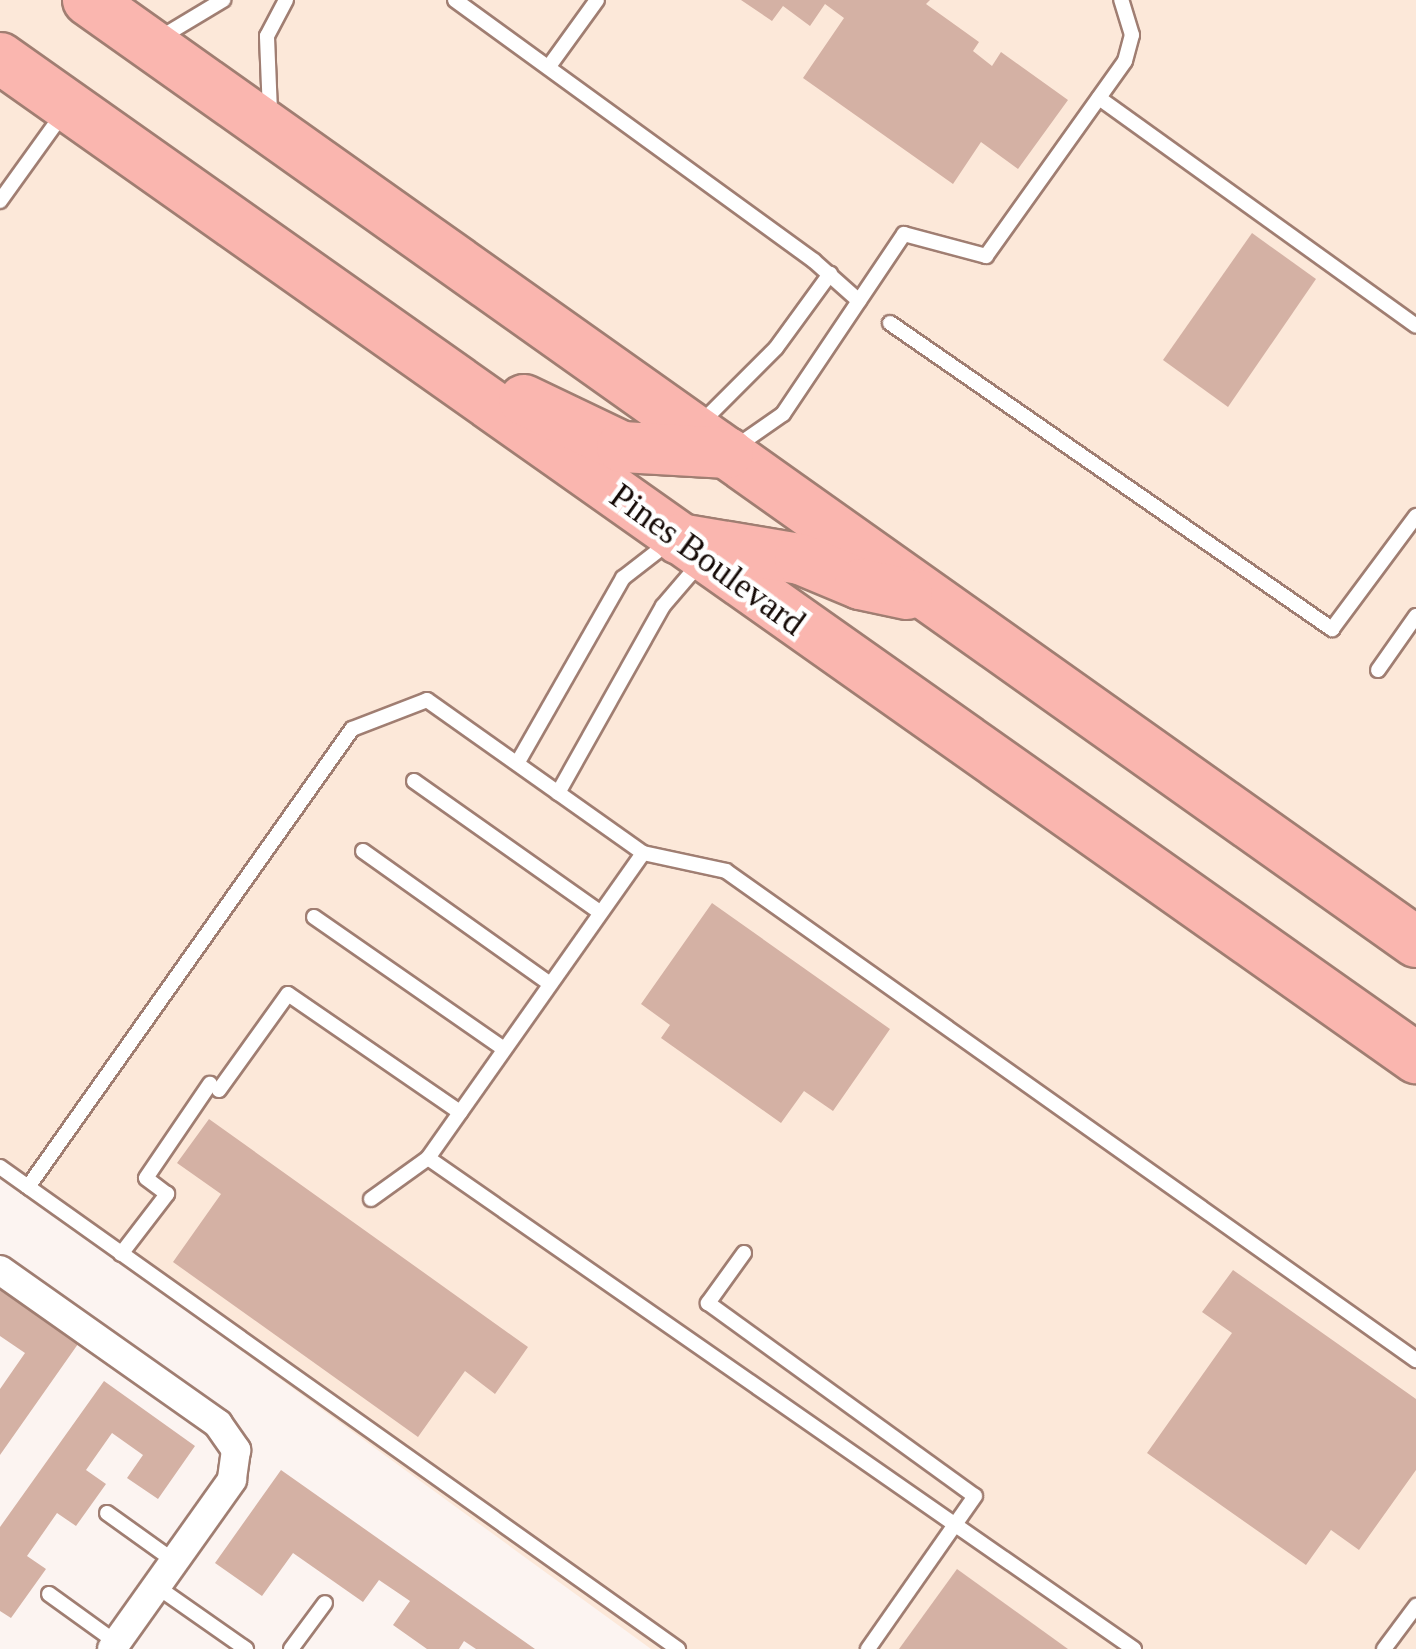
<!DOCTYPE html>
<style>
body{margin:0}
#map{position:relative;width:1416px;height:1649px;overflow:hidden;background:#fcf4f1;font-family:"Times New Roman",serif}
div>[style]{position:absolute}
.commercial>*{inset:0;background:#fce8d9}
.building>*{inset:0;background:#d4b1a4}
.roads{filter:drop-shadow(2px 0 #a07e72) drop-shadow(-2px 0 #a07e72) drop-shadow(0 2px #a07e72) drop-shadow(0 -2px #a07e72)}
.lane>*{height:14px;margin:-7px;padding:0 7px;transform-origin:7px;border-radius:7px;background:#fff}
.street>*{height:28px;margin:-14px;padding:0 14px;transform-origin:14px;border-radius:14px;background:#fff}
.highway>*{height:50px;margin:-25px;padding:0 25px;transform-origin:25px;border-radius:25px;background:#fab6af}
span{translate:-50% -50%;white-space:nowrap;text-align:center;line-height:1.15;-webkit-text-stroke:9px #fff;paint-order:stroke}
.street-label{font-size:35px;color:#150a06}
</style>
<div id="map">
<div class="commercial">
<i style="clip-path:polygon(0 0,1416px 0,1416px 1649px,651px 1649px,0 1175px)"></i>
</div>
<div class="building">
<i style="clip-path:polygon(741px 0,930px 0,926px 4px,979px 42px,973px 51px,992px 66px,1001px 52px,1068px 100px,1018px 169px,981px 142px,953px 184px,803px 78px,844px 18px,825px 4px,810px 26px,783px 6px,772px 21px)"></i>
<i style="clip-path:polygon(1252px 233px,1316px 279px,1228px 407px,1163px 360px)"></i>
<i style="clip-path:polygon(712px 903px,890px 1029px,833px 1111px,804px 1091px,781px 1123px,661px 1038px,670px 1025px,641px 1004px)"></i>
<i style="clip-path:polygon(209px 1119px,528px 1347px,495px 1394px,465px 1371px,418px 1437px,173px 1262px,221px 1194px,177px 1163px)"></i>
<i style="clip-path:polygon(1233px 1270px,1416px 1399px,1416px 1470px,1359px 1550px,1331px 1530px,1306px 1565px,1147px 1453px,1232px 1333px,1202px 1312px)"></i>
<i style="clip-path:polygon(0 1289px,78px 1344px,0 1455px,0 1389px,25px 1353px,0 1336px)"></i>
<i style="clip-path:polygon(104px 1381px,195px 1446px,158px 1499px,127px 1478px,143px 1455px,112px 1433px,86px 1470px,106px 1484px,76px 1526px,57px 1513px,27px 1556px,46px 1569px,11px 1618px,0 1611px,0 1527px)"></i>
<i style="clip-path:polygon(281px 1470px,535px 1649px,476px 1649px,464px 1641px,459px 1649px,427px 1649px,393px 1625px,410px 1601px,379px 1580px,363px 1602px,293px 1553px,262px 1596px,215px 1563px)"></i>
<i style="clip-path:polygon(957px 1569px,1068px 1649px,899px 1649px)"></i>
</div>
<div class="roads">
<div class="lane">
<i style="left:455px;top:0;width:444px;rotate:36deg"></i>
<i style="left:814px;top:261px;width:60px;rotate:41.6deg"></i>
<i style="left:160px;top:38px;width:74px;rotate:-31.1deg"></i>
<i style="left:550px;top:65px;width:80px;rotate:-54.1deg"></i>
<i style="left:1099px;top:98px;width:390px;rotate:35.7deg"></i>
<i style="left:270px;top:112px;width:76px;rotate:-92.3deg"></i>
<i style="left:267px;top:36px;width:41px;rotate:-62.2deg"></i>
<i style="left:0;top:201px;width:110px;rotate:-54.3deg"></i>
<i style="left:890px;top:323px;width:538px;rotate:34.7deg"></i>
<i style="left:1332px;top:629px;width:141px;rotate:-53.4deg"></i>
<i style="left:700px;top:424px;width:107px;rotate:-45deg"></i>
<i style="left:776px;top:348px;width:92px;rotate:-53.9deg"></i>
<i style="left:737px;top:446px;width:56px;rotate:-34.8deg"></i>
<i style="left:783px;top:414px;width:217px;rotate:-56.1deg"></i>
<i style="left:904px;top:234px;width:85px;rotate:15deg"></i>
<i style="left:986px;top:256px;width:239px;rotate:-54.5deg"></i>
<i style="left:1125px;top:61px;width:27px;rotate:-75deg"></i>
<i style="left:1132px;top:35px;width:37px;rotate:-107deg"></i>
<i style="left:1378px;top:670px;width:66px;rotate:-54.9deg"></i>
<i style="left:518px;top:762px;width:212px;rotate:-60.3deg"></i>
<i style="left:623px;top:578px;width:57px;rotate:-37.9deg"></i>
<i style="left:414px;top:781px;width:228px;rotate:35.2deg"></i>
<i style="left:558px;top:793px;width:214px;rotate:-60.7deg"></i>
<i style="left:663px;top:606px;width:55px;rotate:-49.4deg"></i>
<i style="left:363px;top:851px;width:229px;rotate:35.4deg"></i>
<i style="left:314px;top:917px;width:231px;rotate:34.8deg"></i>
<i style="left:219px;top:1090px;width:118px;rotate:-54.3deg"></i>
<i style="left:288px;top:994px;width:209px;rotate:34.5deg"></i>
<i style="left:428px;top:1158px;width:860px;rotate:34.82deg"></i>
<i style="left:0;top:1167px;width:832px;rotate:35.41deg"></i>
<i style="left:28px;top:1187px;width:561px;rotate:-54.72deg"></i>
<i style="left:352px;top:729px;width:80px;rotate:-21.1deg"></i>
<i style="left:427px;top:700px;width:265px;rotate:35.3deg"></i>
<i style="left:643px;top:853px;width:85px;rotate:12.2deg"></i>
<i style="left:726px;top:871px;width:846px;rotate:35.33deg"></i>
<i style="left:371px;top:1199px;width:70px;rotate:-35.7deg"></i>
<i style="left:428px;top:1158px;width:373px;rotate:-54.8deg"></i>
<i style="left:744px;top:1253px;width:62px;rotate:125.8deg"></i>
<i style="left:708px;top:1303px;width:329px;rotate:35.9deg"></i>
<i style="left:975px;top:1496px;width:187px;rotate:125deg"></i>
<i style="left:121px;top:1254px;width:76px;rotate:-52.5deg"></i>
<i style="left:167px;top:1194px;width:26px;rotate:-143deg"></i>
<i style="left:146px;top:1178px;width:114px;rotate:-55.8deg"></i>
<i style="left:107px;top:1513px;width:82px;rotate:35.6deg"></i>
<i style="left:156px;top:1586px;width:110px;rotate:35deg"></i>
<i style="left:49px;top:1594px;width:84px;rotate:35.8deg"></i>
<i style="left:291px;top:1649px;width:57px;rotate:-53.5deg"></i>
<i style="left:1384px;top:1649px;width:54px;rotate:-53.3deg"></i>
</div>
<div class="street">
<i style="left:0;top:1270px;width:267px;rotate:35.2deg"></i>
<i style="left:218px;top:1424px;width:32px;rotate:55deg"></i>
<i style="left:236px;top:1450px;width:30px;rotate:98deg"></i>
<i style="left:232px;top:1480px;width:207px;rotate:125.4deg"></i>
</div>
<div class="highway">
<i style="left:88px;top:0;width:1628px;rotate:35.35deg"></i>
<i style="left:0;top:58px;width:1734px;rotate:35.23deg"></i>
<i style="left:524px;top:400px;width:109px;rotate:25.6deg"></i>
<i style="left:622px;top:447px;width:106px;rotate:3.2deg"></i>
<i style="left:679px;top:539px;width:123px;rotate:9.4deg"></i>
<i style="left:800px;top:559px;width:65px;rotate:22.6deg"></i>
<i style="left:860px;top:584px;width:48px;rotate:12deg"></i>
</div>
</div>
<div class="street-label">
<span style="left:707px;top:560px;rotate:36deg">Pines Boulevard</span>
</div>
</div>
